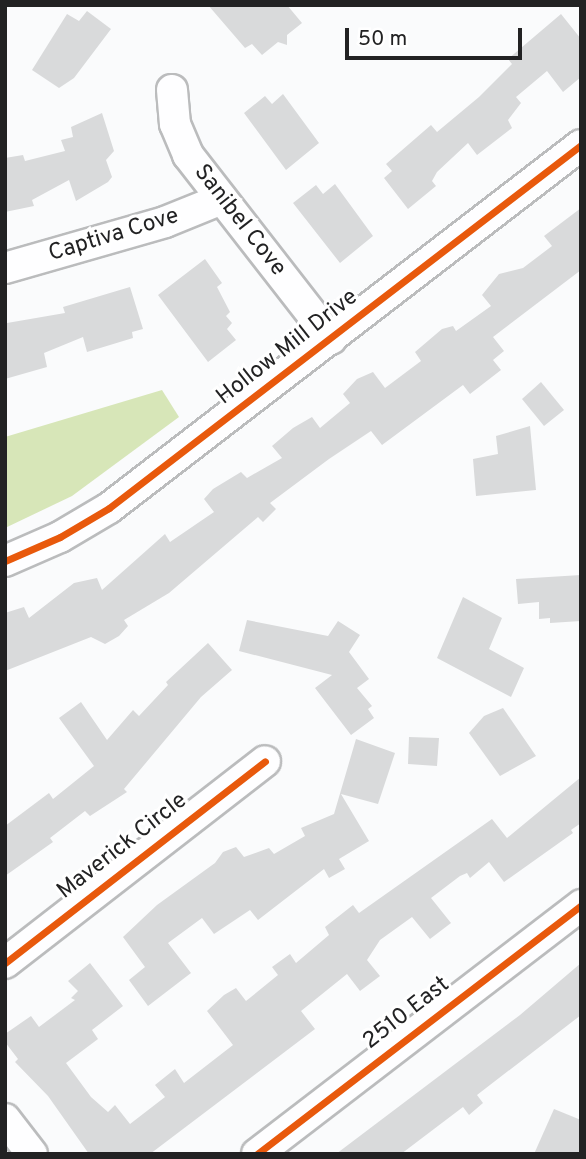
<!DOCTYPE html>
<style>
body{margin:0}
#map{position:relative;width:586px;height:1159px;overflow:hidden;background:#fafbfc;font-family:Overpass,sans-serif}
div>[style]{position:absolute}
.green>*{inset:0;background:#d7e6b8}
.building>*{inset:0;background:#d9dadb}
.roads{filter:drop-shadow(2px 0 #bbbcbd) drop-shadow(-2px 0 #bbbcbd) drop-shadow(0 2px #bbbcbd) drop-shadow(0 -2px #bbbcbd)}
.minor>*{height:30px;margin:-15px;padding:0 15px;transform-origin:15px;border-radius:15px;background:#fefeff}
.cycleway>*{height:7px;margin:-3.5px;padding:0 3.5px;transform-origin:3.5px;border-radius:3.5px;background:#e8590c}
span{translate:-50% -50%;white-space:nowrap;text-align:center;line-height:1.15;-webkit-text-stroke:6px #fff;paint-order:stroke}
.street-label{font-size:23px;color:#222223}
.frame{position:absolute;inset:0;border:7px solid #222223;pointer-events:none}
.scale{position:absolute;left:345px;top:28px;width:177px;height:32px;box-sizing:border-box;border:4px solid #222223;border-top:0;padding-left:9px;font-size:21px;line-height:24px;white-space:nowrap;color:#222223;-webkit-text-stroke:5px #fff;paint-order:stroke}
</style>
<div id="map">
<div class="green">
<i style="clip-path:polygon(162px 390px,179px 417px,72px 496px,5px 528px,5px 437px)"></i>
</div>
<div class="building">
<i style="clip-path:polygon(208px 5px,287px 5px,302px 23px,287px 35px,287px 45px,278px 42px,262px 55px,252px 44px,245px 48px)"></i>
<i style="clip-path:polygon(87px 11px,111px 29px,74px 78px,59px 88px,32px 70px,67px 14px,79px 21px)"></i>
<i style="clip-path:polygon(561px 14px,581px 39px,581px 77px,563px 92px,547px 71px,516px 97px,521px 103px,508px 120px,512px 128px,477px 155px,468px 143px,437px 172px,432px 181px,436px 186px,408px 209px,384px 178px,392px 171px,386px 164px,431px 125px,437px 132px,479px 97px,512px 64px,508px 59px)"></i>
<i style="clip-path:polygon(283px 94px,319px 143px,286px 170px,244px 113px,265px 96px,272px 104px)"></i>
<i style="clip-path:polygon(102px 113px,114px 151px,106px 160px,112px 177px,108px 182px,76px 201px,69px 180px,32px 200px,34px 206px,5px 212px,5px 158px,23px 155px,25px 161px,65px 151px,61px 140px,73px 137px,71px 127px)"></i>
<i style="clip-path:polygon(335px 184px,373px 236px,340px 263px,293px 203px,316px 185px,323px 194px)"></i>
<i style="clip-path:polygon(581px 208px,581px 270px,493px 337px,504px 351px,493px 360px,501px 370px,470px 394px,463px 385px,382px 445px,371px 431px,329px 459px,270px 503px,276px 509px,263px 522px,258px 517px,169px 593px,124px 620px,128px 626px,119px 636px,105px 644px,91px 637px,5px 671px,5px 613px,24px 607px,29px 618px,74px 583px,97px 578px,102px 590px,165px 534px,170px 542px,214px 512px,204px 499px,213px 489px,241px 472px,247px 478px,282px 458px,272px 446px,293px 428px,312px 417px,320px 428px,350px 403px,343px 394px,357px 379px,373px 372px,385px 388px,421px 361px,415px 352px,442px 329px,453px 326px,456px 331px,491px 306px,482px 295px,499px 274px,523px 268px,552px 246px,544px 236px)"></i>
<i style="clip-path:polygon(205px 259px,222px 283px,217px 287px,230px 312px,226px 316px,232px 323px,227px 329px,236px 340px,208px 362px,158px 295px)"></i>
<i style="clip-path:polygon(130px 287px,143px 329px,132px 332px,133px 338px,87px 352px,83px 337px,44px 353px,47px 367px,5px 379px,7px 323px,65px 313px,63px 307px)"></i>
<i style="clip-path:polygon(541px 382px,564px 410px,544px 426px,522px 399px)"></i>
<i style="clip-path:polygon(530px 426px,536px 490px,476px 496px,473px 459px,498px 454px,496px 436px)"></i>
<i style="clip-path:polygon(581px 575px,581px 621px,550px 623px,550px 618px,539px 619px,539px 602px,518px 604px,516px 579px)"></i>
<i style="clip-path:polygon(463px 597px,502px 618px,489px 649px,524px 668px,511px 697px,437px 658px)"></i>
<i style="clip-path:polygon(247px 620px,328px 636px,338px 621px,360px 635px,349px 652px,369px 679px,357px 688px,372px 706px,368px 709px,374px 718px,351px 735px,315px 688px,332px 675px,239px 651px)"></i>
<i style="clip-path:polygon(208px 643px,232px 670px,201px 697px,124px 789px,127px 792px,90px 816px,85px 811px,50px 838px,53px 842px,5px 876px,5px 826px,49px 793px,53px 799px,94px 766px,59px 718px,81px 702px,107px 740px,133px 710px,139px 716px,168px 685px,166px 682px)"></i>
<i style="clip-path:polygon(503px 708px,536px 756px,500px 776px,469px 733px,484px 716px)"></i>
<i style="clip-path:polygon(409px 737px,439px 738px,437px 766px,408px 764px)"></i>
<i style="clip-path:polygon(356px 739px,395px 753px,378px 804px,341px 794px,369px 841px,339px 859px,345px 869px,329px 878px,324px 869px,258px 920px,250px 910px,214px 934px,202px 918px,168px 943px,191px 973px,148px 1006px,129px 980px,145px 967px,123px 937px,157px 905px,215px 863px,223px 852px,236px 847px,244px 857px,269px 848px,274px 854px,305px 836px,301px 828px,334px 814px)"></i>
<i style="clip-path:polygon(581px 777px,581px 823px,571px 830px,573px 833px,504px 882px,489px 862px,470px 878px,467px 873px,460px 876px,431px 898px,451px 923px,430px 939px,412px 917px,380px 940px,367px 960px,380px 976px,360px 991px,347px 974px,301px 1011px,315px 1029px,150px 1154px,89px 1154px,48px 1096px,15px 1062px,18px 1059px,5px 1042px,5px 1034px,31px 1016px,39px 1027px,75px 1000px,71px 998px,78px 991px,68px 981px,90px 963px,123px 1006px,92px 1030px,98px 1039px,66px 1063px,91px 1097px,108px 1112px,115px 1105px,130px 1124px,165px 1097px,155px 1085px,175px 1069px,184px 1083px,233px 1045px,207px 1011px,224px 995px,236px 988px,246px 1001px,278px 975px,272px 967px,290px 954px,296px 963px,329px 935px,325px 927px,353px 905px,359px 913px,492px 819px,507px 838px)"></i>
<i style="clip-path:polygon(581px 963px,581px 1015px,477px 1095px,483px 1103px,469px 1115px,463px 1107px,401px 1154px,336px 1154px,520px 1015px)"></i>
<i style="clip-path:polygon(554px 1109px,581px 1120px,581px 1154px,534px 1154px)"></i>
</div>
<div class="roads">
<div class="minor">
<i style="left:172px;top:90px;width:34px;rotate:85deg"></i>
<i style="left:175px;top:124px;width:34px;rotate:67deg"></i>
<i style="left:188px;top:155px;width:233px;rotate:52.1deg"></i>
<i style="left:5px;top:268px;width:166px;rotate:-16deg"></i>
<i style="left:165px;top:222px;width:61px;rotate:-22deg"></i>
<i style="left:5px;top:561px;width:60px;rotate:-23.6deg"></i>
<i style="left:60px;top:537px;width:57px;rotate:-30.6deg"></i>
<i style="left:109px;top:508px;width:595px;rotate:-37.56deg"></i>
<i style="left:5px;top:963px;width:329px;rotate:-37.8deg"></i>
<i style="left:5px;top:1119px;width:44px;rotate:52.4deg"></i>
<i style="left:257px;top:1154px;width:409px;rotate:-37.5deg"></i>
</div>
</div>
<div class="cycleway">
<i style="left:5px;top:561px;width:60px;rotate:-23.6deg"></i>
<i style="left:60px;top:537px;width:57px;rotate:-30.6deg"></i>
<i style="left:109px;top:508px;width:595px;rotate:-37.56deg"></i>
<i style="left:5px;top:963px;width:329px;rotate:-37.8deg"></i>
<i style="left:257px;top:1154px;width:409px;rotate:-37.5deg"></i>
</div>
<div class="street-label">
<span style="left:239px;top:221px;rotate:52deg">Sanibel Cove</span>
<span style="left:114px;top:236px;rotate:-17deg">Captiva Cove</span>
<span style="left:288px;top:348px;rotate:-38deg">Hollow Mill Drive</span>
<span style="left:123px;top:847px;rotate:-38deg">Maverick Circle</span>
<span style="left:407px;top:1014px;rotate:-38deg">2510 East</span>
</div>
<div class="frame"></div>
<div class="scale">50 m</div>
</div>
